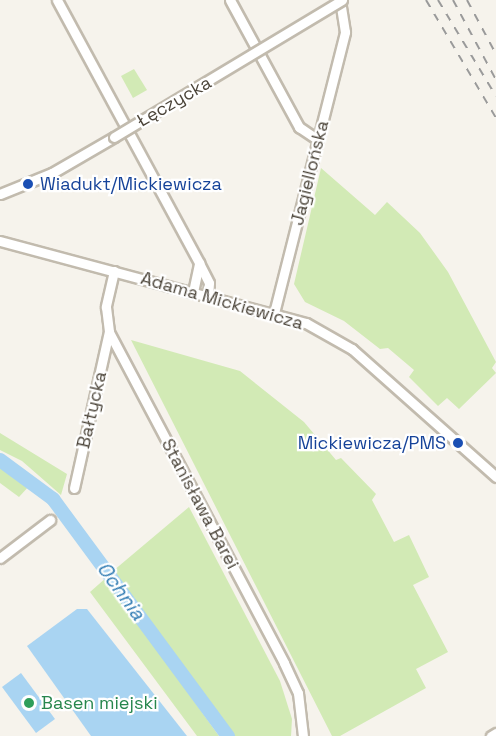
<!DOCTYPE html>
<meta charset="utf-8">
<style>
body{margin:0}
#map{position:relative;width:496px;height:736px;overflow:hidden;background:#f6f3ec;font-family:"Space Grotesk",sans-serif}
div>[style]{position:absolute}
.green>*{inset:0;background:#d2eab5}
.water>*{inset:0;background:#a9d4f2}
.river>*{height:14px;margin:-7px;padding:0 7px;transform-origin:7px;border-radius:7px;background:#a9d4f2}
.roads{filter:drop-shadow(2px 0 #c2bbae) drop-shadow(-2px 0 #c2bbae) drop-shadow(0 2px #c2bbae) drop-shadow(0 -2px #c2bbae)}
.minor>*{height:9px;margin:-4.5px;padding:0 4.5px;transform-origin:4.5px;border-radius:4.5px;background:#fff}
.rail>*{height:2px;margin-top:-1px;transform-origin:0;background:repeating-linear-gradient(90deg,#9a9a9a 0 8px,transparent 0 16px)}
.bridges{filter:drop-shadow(2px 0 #c2bbae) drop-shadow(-2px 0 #c2bbae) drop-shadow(0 2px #c2bbae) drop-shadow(0 -2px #c2bbae)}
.minor-bridge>*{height:9px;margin:-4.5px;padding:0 4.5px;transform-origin:4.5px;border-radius:4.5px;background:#fff}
.dots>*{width:16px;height:16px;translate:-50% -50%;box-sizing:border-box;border:3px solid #fff;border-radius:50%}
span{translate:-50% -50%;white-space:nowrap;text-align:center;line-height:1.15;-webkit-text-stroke:4.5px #fff;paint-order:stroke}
.street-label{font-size:18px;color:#4b4439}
.transit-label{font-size:18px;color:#164399}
.left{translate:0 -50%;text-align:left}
.right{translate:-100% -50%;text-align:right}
.leisure-label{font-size:18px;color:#27864d}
.water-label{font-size:20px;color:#2e7ab2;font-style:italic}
</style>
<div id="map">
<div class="green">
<i style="clip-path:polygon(134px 69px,147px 90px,133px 98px,121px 76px)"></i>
<i style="clip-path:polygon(321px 168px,375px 215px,387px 202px,420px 233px,448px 272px,496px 362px,492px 368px,496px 373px,459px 409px,447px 398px,438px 406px,409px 377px,414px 370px,388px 348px,380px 349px,344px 321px,305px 302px,294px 284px)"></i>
<i style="clip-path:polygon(131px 340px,240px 371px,304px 422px,336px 460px,341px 458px,376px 494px,372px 500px,394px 542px,409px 535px,429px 577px,413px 585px,448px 652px,416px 669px,426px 688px,340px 736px,332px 736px)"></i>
<i style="clip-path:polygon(0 433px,67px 474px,61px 495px,22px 461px,0 450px)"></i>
<i style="clip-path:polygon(0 464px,30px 485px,19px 497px,0 483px)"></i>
<i style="clip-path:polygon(189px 507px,280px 681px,292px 719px,291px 736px,233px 736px,113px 571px)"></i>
<i style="clip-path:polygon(107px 577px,155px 647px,219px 736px,197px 736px,90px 592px)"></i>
</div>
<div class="water">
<i style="clip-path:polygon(77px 609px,87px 609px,187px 736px,91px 736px,27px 646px)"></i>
<i style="clip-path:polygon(21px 673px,55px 719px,36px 733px,2px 687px)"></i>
</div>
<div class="river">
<i style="left:0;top:460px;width:66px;rotate:36.3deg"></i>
<i style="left:53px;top:499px;width:295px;rotate:53.6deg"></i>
</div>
<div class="roads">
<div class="minor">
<i style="left:57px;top:0;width:299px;rotate:61.6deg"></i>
<i style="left:230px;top:0;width:145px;rotate:61.5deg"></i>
<i style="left:299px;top:127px;width:23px;rotate:34deg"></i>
<i style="left:0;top:194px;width:56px;rotate:-22deg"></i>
<i style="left:52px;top:173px;width:72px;rotate:-30.1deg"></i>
<i style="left:0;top:241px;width:317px;rotate:15deg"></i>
<i style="left:306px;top:323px;width:53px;rotate:29.5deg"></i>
<i style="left:352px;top:349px;width:193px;rotate:41.6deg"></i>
<i style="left:114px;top:271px;width:37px;rotate:103deg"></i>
<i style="left:106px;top:307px;width:25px;rotate:83deg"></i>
<i style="left:109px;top:332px;width:374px;rotate:62.1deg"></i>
<i style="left:284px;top:663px;width:33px;rotate:65deg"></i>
<i style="left:298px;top:693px;width:43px;rotate:83.4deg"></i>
<i style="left:193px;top:292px;width:30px;rotate:-78deg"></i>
<i style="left:199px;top:263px;width:22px;rotate:63deg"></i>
<i style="left:209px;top:283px;width:13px;rotate:94deg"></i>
<i style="left:274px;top:313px;width:290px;rotate:-75.8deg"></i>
<i style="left:345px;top:32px;width:32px;rotate:-99deg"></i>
<i style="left:74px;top:488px;width:160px;rotate:-77.4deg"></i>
<i style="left:0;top:558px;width:63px;rotate:-37.2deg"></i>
<i style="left:491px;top:736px;width:6px;rotate:-31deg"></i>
</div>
</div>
<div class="rail">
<i style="left:426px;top:0;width:137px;rotate:59.3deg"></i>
<i style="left:438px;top:0;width:112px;rotate:58.9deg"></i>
<i style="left:453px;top:0;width:91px;rotate:61.7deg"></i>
<i style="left:467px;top:0;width:61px;rotate:61.8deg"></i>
</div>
<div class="bridges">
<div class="minor-bridge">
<i style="left:114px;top:137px;width:266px;rotate:-31deg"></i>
</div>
</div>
<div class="dots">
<i style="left:28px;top:184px;background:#1a4fb4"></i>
<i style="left:458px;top:443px;background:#1a4fb4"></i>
<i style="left:29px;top:703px;background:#2e9e5b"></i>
</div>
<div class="street-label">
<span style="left:174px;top:102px;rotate:-30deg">Łęczycka</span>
<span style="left:310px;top:173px;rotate:-76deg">Jagiellońska</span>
<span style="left:222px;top:301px;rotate:16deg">Adama Mickiewicza</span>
<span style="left:92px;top:410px;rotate:-77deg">Bałtycka</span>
<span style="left:200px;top:504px;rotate:62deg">Stanisława Barei</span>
</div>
<div class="transit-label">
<span class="left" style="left:40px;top:184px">Wiadukt/Mickiewicza</span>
<span class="right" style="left:446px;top:443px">Mickiewicza/PMS</span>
</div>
<div class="leisure-label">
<span class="left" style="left:41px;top:703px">Basen miejski</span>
</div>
<div class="water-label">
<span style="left:121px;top:591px;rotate:54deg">Ochnia</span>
</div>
</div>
